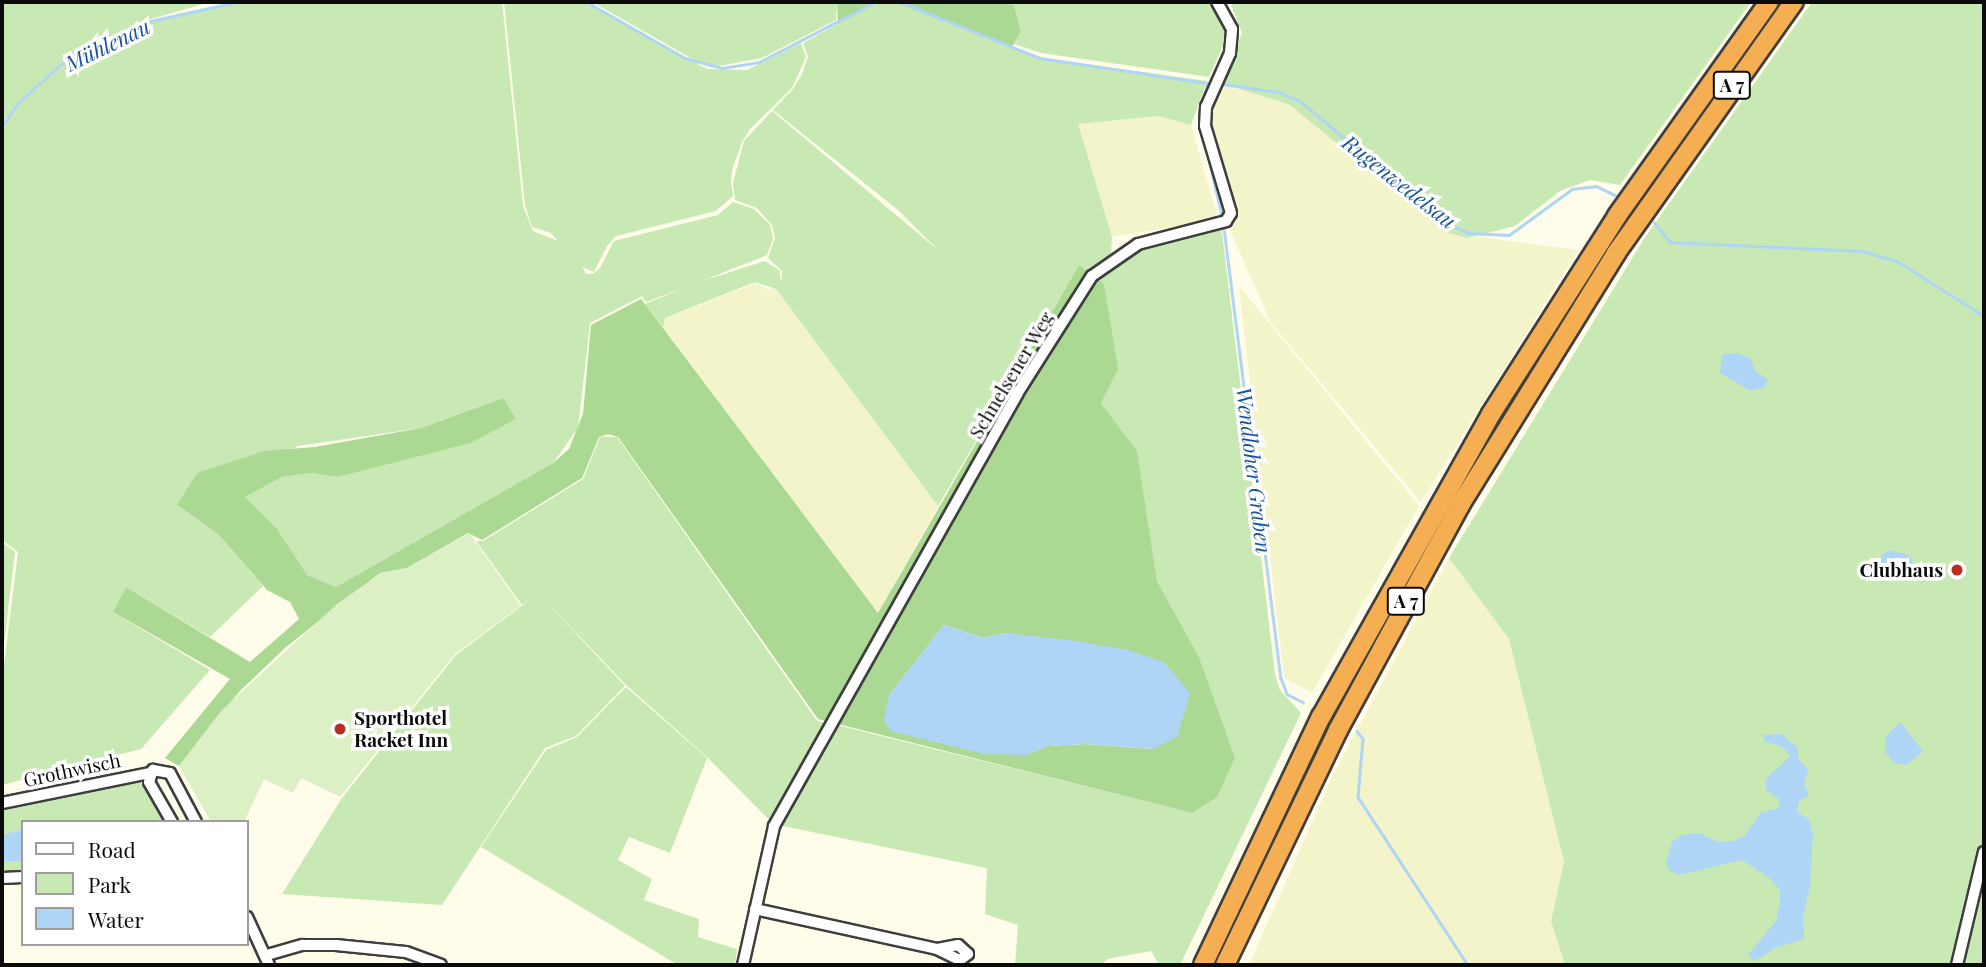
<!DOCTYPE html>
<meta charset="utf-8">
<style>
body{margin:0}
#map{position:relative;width:1986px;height:967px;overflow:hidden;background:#fffde9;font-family:"Playfair Display",serif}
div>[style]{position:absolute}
.farmland>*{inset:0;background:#f3f4ca}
.green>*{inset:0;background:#c9e9b4}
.forest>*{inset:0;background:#abd993}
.pitch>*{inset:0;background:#ddf0c5}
.water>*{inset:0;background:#aed4f6}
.stream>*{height:2.5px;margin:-1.25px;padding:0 1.25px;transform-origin:1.25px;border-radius:1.25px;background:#aed4f6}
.roads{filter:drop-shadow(2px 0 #3e3e3e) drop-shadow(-2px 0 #3e3e3e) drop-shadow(0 2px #3e3e3e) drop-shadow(0 -2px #3e3e3e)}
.street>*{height:10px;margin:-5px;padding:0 5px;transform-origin:5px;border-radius:5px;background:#fff}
.highway>*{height:18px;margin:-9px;padding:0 9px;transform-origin:9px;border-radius:9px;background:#f5ae51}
.dots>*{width:19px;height:19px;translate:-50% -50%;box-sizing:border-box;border:4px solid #fff;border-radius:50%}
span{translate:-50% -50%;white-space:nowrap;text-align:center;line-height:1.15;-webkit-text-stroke:7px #fff;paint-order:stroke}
.shield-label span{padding:2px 5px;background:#fff;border:2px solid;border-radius:5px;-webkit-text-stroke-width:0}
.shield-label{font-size:18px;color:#0b0b0b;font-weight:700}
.street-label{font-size:19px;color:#0b0b0b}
.poi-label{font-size:19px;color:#0b0b0b;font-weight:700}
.right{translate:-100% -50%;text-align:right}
.left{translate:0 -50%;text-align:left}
.water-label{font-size:21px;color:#15539d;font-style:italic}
.frame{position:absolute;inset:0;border:4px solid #0b0b0b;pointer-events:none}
.legend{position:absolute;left:21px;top:820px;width:228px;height:126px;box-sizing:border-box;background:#fff;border:2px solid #9d9d9d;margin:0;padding:9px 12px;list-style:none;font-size:21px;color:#0b0b0b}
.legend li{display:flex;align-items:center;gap:14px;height:35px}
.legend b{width:35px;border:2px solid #9d9d9d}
</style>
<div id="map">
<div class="farmland">
<i style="clip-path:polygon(1221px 83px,1290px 105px,1449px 233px,1578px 250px,1421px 502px,1271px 323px,1228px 225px,1233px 215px,1209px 114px)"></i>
<i style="clip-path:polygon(1158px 116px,1191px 125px,1218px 219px,1112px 237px,1077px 124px)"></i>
<i style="clip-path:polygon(756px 283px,768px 290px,775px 288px,938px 506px,878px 613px,663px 328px,666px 318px)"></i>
<i style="clip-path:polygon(1239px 286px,1419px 506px,1312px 693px,1284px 678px)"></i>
<i style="clip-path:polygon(1449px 558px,1509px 639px,1564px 862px,1551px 921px,1565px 965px,1249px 965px,1333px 775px)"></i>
</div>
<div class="green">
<i style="clip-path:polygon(2px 2px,210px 2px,144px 21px,68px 57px,18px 102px,2px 124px)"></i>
<i style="clip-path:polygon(245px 2px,502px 2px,523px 206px,533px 231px,558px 241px,551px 233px,532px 227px,525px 205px,504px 2px,584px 2px,707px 69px,747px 70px,801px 43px,806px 57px,792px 88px,750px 129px,742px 142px,732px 170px,731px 183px,733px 196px,716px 211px,616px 236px,607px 246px,594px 272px,582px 267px,586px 274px,593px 274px,600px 268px,614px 241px,718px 215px,733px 202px,754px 209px,770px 225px,773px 239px,767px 255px,702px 281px,765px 261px,779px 270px,782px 283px,782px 271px,768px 258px,775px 238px,772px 225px,757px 208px,735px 200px,733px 183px,744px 141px,772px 111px,939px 251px,898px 210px,773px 110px,793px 89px,802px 74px,808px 57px,803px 43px,873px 4px,893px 2px,1043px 58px,1207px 81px,1191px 125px,1158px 116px,1078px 124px,1112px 237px,1111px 255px,1090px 274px,1079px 265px,938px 506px,776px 289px,755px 282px,665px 318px,663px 328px,645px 304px,689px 286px,646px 302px,642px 296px,590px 323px,578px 428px,553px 463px,336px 587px,307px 575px,245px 497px,282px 477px,311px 473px,338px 477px,468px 444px,503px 398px,421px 428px,298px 446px,178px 506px,218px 534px,263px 586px,210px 637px,126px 587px,113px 612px,210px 670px,141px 749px,2px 785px,2px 681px,18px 552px,2px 540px,2px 130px,20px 104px,69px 59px,146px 23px)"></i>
<i style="clip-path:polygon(592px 2px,837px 2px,836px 20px,762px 58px,719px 66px,698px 62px)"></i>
<i style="clip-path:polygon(995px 2px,1210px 2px,1227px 37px,1209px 77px,1041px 53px,1014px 44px,1021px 30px,1014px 5px)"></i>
<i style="clip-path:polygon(1230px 2px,1751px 2px,1620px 185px,1590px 180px,1560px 191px,1515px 226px,1467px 238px,1449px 233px,1430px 220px,1290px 105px,1221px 83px,1242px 33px)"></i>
<i style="clip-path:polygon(1812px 2px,1984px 2px,1984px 965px,1565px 965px,1551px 921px,1564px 862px,1509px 639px,1449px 558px,1644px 239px)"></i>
<i style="clip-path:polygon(1221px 224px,1275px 674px,1280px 690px,1301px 713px,1180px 965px,1159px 965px,1151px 951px,1107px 959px,1101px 965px,1015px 965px,1018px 925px,985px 914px,987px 868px,778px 825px,833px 724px,1192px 813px,1198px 655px,1157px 581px,1136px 450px,1101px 403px,1095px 277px,1139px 246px)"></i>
<i style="clip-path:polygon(600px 437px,617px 437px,817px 721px,830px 724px,773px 824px,708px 758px,626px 685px,538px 593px,625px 686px,576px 736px,545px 748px,442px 905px,282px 894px,342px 798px,456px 655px,534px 597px,522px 605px,476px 541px,483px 541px,583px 479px)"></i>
<i style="clip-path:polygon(2px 542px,15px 552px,3px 652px,2px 652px)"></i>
<i style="clip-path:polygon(626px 687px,707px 758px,670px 853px,629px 837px,618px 860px,652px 879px,644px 900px,699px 919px,698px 937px,737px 949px,735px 965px,678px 965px,481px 847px,546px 750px,577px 737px)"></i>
<i style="clip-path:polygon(137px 777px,165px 822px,23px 822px,23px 876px,2px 876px,2px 807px)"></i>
</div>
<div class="forest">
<i style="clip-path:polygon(837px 2px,995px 2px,1014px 5px,1021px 31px,1012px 47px,893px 2px,873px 4px,838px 24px)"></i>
<i style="clip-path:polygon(evenodd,1079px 265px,1104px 284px,1118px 369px,1101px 403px,1137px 451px,1157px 581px,1198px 655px,1235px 758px,1217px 797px,1192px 813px,818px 719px,618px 437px,608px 434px,599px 437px,582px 478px,482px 540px,468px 533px,407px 568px,380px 573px,286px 647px,240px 691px,179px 766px,165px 758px,230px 679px,113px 612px,126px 587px,250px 662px,299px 619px,290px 602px,267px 590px,218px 534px,177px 505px,197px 473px,264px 451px,315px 447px,421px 428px,503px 398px,516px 419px,468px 444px,338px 477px,311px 473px,282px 477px,245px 497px,277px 529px,307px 575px,336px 587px,553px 463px,569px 449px,583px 414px,591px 325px,641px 299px,878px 613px,1079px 265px,944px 625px,984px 638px,1005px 633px,1128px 650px,1152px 749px,1086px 744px,1048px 746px,1026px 755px,889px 695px,944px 625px)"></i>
</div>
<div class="pitch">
<i style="clip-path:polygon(469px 533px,521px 606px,455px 654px,340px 797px,301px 778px,293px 793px,264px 779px,244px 822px,211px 822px,179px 766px,221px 711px,337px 604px,381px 573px,407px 568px)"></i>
</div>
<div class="water">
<i style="clip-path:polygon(1738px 353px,1751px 359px,1755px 371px,1768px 380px,1765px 387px,1751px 391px,1720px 373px,1722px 355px)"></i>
<i style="clip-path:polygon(1888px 550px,1909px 555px,1913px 561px,1909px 568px,1886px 575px,1880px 573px,1876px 561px)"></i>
<i style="clip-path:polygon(944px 625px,984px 638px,1005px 633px,1077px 641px,1128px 650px,1164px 662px,1190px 693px,1177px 737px,1152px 749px,1086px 744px,1048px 746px,1026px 755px,984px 754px,891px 731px,884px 720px,889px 695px)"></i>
<i style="clip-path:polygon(1900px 722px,1923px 751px,1907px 765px,1894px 763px,1885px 752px,1886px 736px)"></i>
<i style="clip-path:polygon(1781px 734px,1798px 748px,1798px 759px,1808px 769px,1804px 783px,1809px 796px,1799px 801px,1797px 812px,1809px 819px,1813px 834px,1810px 887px,1803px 916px,1804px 939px,1776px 947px,1755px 961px,1748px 955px,1776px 921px,1780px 903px,1780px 890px,1768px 877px,1742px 860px,1679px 875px,1669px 871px,1666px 863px,1672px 842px,1681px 835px,1700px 833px,1717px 842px,1733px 841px,1745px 835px,1761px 812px,1779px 808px,1779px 799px,1766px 790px,1766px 779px,1790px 756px,1783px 747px,1764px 741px,1763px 735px)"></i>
<i style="clip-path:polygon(23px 830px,23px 861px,2px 861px,2px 835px)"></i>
</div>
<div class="stream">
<i style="left:587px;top:2px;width:113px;rotate:29.7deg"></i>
<i style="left:685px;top:58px;width:38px;rotate:15deg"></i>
<i style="left:722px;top:68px;width:37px;rotate:-9deg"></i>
<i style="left:759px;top:62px;width:131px;rotate:-27.3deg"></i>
<i style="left:900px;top:2px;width:151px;rotate:21.8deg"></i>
<i style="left:1040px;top:58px;width:170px;rotate:8.5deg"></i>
<i style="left:1208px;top:83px;width:16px;rotate:104deg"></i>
<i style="left:1223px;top:84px;width:57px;rotate:8.1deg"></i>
<i style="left:1279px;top:92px;width:23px;rotate:23deg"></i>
<i style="left:1300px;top:101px;width:189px;rotate:39.8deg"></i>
<i style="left:1445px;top:222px;width:26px;rotate:25deg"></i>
<i style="left:1469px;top:233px;width:40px;rotate:2.9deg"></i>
<i style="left:1509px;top:235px;width:78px;rotate:-36.1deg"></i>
<i style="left:1572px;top:189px;width:24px;rotate:-7deg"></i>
<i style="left:1596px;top:186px;width:21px;rotate:25deg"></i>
<i style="left:2px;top:126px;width:28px;rotate:-55deg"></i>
<i style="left:18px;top:103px;width:67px;rotate:-42deg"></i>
<i style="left:68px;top:58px;width:86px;rotate:-24.8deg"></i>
<i style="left:146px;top:22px;width:92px;rotate:-12.5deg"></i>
<i style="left:1202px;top:130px;width:87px;rotate:76.8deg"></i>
<i style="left:1654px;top:222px;width:26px;rotate:51deg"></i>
<i style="left:1670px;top:242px;width:192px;rotate:2.7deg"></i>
<i style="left:1862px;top:251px;width:36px;rotate:16deg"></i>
<i style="left:1897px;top:261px;width:103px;rotate:32.3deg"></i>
<i style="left:1224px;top:228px;width:454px;rotate:82.8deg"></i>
<i style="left:1281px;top:678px;width:17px;rotate:69deg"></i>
<i style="left:1287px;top:694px;width:18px;rotate:27deg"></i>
<i style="left:1357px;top:731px;width:10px;rotate:53deg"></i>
<i style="left:1363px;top:739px;width:58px;rotate:94.9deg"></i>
<i style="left:1358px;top:797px;width:201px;rotate:56.8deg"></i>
</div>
<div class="roads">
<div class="street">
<i style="left:2px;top:803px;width:150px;rotate:-11.5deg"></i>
<i style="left:172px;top:822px;width:46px;rotate:-119.9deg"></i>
<i style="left:149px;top:782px;width:13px;rotate:-72deg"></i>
<i style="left:153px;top:770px;width:17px;rotate:10deg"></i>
<i style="left:170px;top:773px;width:55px;rotate:62deg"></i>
<i style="left:2px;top:878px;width:21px;rotate:-3deg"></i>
<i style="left:755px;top:909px;width:186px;rotate:12.4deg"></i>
<i style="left:937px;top:949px;width:25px;rotate:26deg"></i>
<i style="left:960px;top:960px;width:10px;rotate:-37deg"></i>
<i style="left:968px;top:954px;width:13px;rotate:-138deg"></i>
<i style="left:958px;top:945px;width:21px;rotate:169deg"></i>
<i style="left:247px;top:917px;width:53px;rotate:65.4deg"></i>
<i style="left:267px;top:955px;width:37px;rotate:-16deg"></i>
<i style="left:303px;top:945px;width:33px"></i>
<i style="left:336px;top:945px;width:70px;rotate:5.7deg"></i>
<i style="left:406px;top:952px;width:37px;rotate:20deg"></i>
<i style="left:743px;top:965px;width:142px;rotate:-77.4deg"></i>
<i style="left:774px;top:826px;width:496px;rotate:-60.6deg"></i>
<i style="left:1017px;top:394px;width:140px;rotate:-57.6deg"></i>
<i style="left:1092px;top:276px;width:56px;rotate:-34.8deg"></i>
<i style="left:1138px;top:244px;width:91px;rotate:-14.6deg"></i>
<i style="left:1226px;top:221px;width:9px;rotate:-58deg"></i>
<i style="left:1231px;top:213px;width:91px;rotate:-106.6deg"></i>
<i style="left:1205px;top:126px;width:19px;rotate:-87deg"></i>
<i style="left:1206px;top:107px;width:59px;rotate:-66deg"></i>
<i style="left:1230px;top:53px;width:24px;rotate:-85deg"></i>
<i style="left:1232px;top:29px;width:31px;rotate:-119deg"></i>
<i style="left:1957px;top:965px;width:116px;rotate:-76.6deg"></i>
</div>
<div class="highway">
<i style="left:1203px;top:965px;width:275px;rotate:-64.6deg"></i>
<i style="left:1321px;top:717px;width:347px;rotate:-60.7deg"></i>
<i style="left:1491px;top:414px;width:235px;rotate:-57.5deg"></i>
<i style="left:1617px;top:216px;width:262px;rotate:-54.6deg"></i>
<i style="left:1225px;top:965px;width:261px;rotate:-64.3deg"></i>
<i style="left:1338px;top:730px;width:256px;rotate:-61.5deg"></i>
<i style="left:1460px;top:505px;width:296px;rotate:-58.2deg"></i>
<i style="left:1616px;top:253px;width:308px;rotate:-54.7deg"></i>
</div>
</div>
<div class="dots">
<i style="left:1957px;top:570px;background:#bb2c23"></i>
<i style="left:340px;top:729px;background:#bb2c23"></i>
</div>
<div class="shield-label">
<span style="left:1732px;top:85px">A 7</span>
<span style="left:1406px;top:601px">A 7</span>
</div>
<div class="street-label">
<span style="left:1011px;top:375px;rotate:-59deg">Schnelsener Weg</span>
<span style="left:72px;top:770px;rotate:-12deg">Grothwisch</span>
</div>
<div class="poi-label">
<span class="right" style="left:1943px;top:570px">Clubhaus</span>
<span class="left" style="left:354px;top:729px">Sporthotel<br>Racket Inn</span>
</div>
<div class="water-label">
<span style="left:107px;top:44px;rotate:-26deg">Mühlenau</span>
<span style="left:1400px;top:181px;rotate:38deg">Rugenwedelsau</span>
<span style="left:1255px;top:470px;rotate:83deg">Wendloher Graben</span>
</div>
<div class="frame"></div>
<ul class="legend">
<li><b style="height:9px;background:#fff"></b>Road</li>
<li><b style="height:19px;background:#c9e9b4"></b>Park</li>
<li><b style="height:19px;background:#aed4f6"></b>Water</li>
</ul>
</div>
